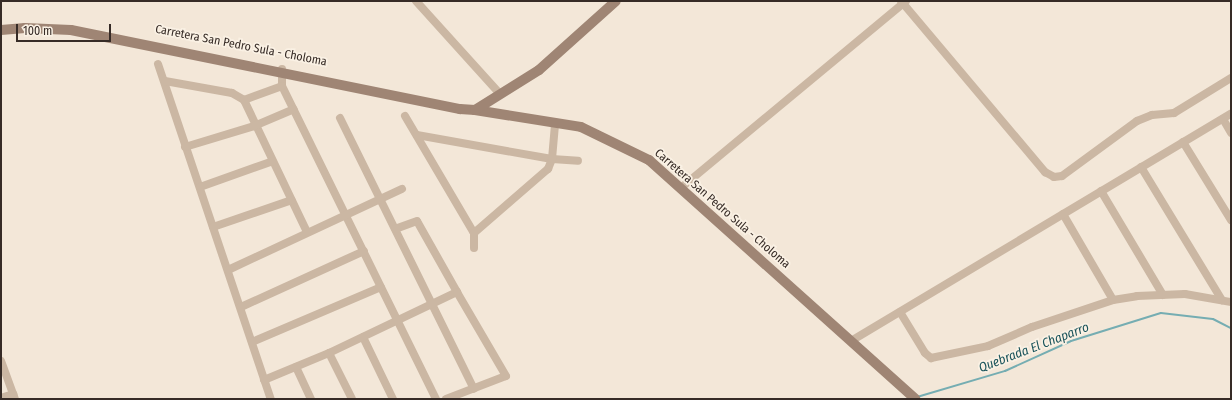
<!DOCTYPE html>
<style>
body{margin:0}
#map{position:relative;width:1232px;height:400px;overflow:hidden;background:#f3e7d8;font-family:"Fira Sans Condensed",sans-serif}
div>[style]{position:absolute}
.stream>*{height:2px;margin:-1px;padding:0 1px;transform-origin:1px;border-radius:1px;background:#75adb2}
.street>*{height:8px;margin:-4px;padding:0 4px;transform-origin:4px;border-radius:4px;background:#cbb7a3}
.secondary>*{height:10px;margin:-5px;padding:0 5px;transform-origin:5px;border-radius:5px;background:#9f8574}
span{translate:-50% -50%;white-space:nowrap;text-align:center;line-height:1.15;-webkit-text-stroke:3.5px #faf1e4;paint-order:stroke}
.street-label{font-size:12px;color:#362b26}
.water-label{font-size:13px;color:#19535a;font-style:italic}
.frame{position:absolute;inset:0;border:2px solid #362b26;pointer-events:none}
.scale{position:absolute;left:16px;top:24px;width:95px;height:18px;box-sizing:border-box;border:2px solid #362b26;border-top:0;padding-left:5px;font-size:12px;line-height:14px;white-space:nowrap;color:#362b26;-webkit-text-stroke:3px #faf1e4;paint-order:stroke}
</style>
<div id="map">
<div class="stream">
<i style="left:917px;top:397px;width:92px;rotate:-16.5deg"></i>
<i style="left:1005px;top:371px;width:72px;rotate:-24.4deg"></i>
<i style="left:1071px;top:341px;width:94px;rotate:-17.3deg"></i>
<i style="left:1161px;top:313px;width:52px;rotate:6.6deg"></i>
<i style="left:1213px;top:319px;width:20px;rotate:27deg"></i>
</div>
<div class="street">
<i style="left:416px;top:1px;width:124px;rotate:47.9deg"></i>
<i style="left:901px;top:1px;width:224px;rotate:49.9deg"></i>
<i style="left:1045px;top:172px;width:10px;rotate:29deg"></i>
<i style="left:1054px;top:177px;width:8px;rotate:-7deg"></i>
<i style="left:1062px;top:176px;width:93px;rotate:-36.3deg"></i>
<i style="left:1137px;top:121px;width:16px;rotate:-22deg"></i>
<i style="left:1152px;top:115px;width:22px;rotate:-5deg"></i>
<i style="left:1174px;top:113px;width:67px;rotate:-31.6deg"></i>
<i style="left:158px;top:64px;width:354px;rotate:71.4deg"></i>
<i style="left:282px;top:69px;width:17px;rotate:90deg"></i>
<i style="left:282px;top:86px;width:349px;rotate:63.8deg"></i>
<i style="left:165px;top:81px;width:68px;rotate:10.2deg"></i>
<i style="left:232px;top:93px;width:14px;rotate:30deg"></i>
<i style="left:244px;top:100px;width:40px;rotate:-20.2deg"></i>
<i style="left:244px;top:100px;width:146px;rotate:64.5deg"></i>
<i style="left:405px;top:116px;width:136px;rotate:59.5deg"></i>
<i style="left:474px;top:233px;width:15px;rotate:90deg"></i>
<i style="left:340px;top:118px;width:302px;rotate:63.7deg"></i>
<i style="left:1223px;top:119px;width:16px;rotate:60deg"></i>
<i style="left:417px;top:135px;width:137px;rotate:10.1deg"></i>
<i style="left:552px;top:159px;width:26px;rotate:4deg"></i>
<i style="left:1183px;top:142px;width:92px;rotate:58.4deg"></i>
<i style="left:185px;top:147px;width:72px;rotate:-16.9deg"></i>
<i style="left:254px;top:126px;width:43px;rotate:-23deg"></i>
<i style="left:1141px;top:167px;width:156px;rotate:58.7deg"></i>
<i style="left:200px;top:187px;width:77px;rotate:-19.6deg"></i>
<i style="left:682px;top:187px;width:291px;rotate:-39.7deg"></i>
<i style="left:1101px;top:191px;width:121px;rotate:59.2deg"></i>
<i style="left:1063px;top:214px;width:99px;rotate:59.8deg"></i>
<i style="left:213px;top:227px;width:83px;rotate:-18.9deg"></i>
<i style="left:474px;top:233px;width:98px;rotate:-40.9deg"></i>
<i style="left:548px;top:169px;width:11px;rotate:-68deg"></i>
<i style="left:552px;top:159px;width:37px;rotate:-85deg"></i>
<i style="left:228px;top:270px;width:192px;rotate:-25deg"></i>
<i style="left:241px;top:307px;width:135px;rotate:-24.5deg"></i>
<i style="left:900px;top:312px;width:48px;rotate:58.6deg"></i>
<i style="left:925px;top:353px;width:8px;rotate:40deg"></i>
<i style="left:931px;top:358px;width:58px;rotate:-11.9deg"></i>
<i style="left:988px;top:346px;width:48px;rotate:-23.4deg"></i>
<i style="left:1032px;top:327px;width:85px;rotate:-18.4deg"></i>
<i style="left:1113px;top:300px;width:24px;rotate:-9deg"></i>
<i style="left:1137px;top:296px;width:48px;rotate:-2.4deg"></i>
<i style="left:1185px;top:294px;width:47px;rotate:9.9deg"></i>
<i style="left:363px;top:337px;width:69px;rotate:64.2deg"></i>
<i style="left:851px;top:341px;width:443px;rotate:-30.9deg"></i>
<i style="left:252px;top:342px;width:140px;rotate:-23.1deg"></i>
<i style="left:329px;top:353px;width:51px;rotate:63.4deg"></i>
<i style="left:1px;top:361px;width:40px;rotate:69.8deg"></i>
<i style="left:296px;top:367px;width:35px;rotate:65deg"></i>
<i style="left:264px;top:380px;width:70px;rotate:-22.6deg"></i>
<i style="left:329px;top:353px;width:142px;rotate:-25.5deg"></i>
<i style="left:457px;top:292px;width:81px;rotate:-119.4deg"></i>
<i style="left:417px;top:221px;width:23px;rotate:160deg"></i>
<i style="left:1px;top:398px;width:13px;rotate:-18deg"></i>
<i style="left:446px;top:399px;width:64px;rotate:-21deg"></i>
<i style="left:506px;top:376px;width:97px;rotate:-120.3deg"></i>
</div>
<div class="secondary">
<i style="left:1px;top:30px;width:24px;rotate:-5deg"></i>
<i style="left:25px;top:28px;width:46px;rotate:2.5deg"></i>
<i style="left:71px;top:30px;width:397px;rotate:11.5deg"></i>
<i style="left:460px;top:109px;width:15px;rotate:4deg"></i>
<i style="left:475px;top:110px;width:107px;rotate:9.1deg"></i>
<i style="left:581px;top:127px;width:76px;rotate:25.9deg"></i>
<i style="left:649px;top:160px;width:358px;rotate:41.9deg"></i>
<i style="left:475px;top:110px;width:75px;rotate:-32deg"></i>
<i style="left:539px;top:70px;width:103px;rotate:-41.9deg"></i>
</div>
<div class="street-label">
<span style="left:241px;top:46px;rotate:11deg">Carretera San Pedro Sula - Choloma</span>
<span style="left:722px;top:209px;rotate:41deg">Carretera San Pedro Sula - Choloma</span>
</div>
<div class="water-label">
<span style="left:1034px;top:348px;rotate:-21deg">Quebrada El Chaparro</span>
</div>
<div class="frame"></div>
<div class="scale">100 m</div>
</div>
